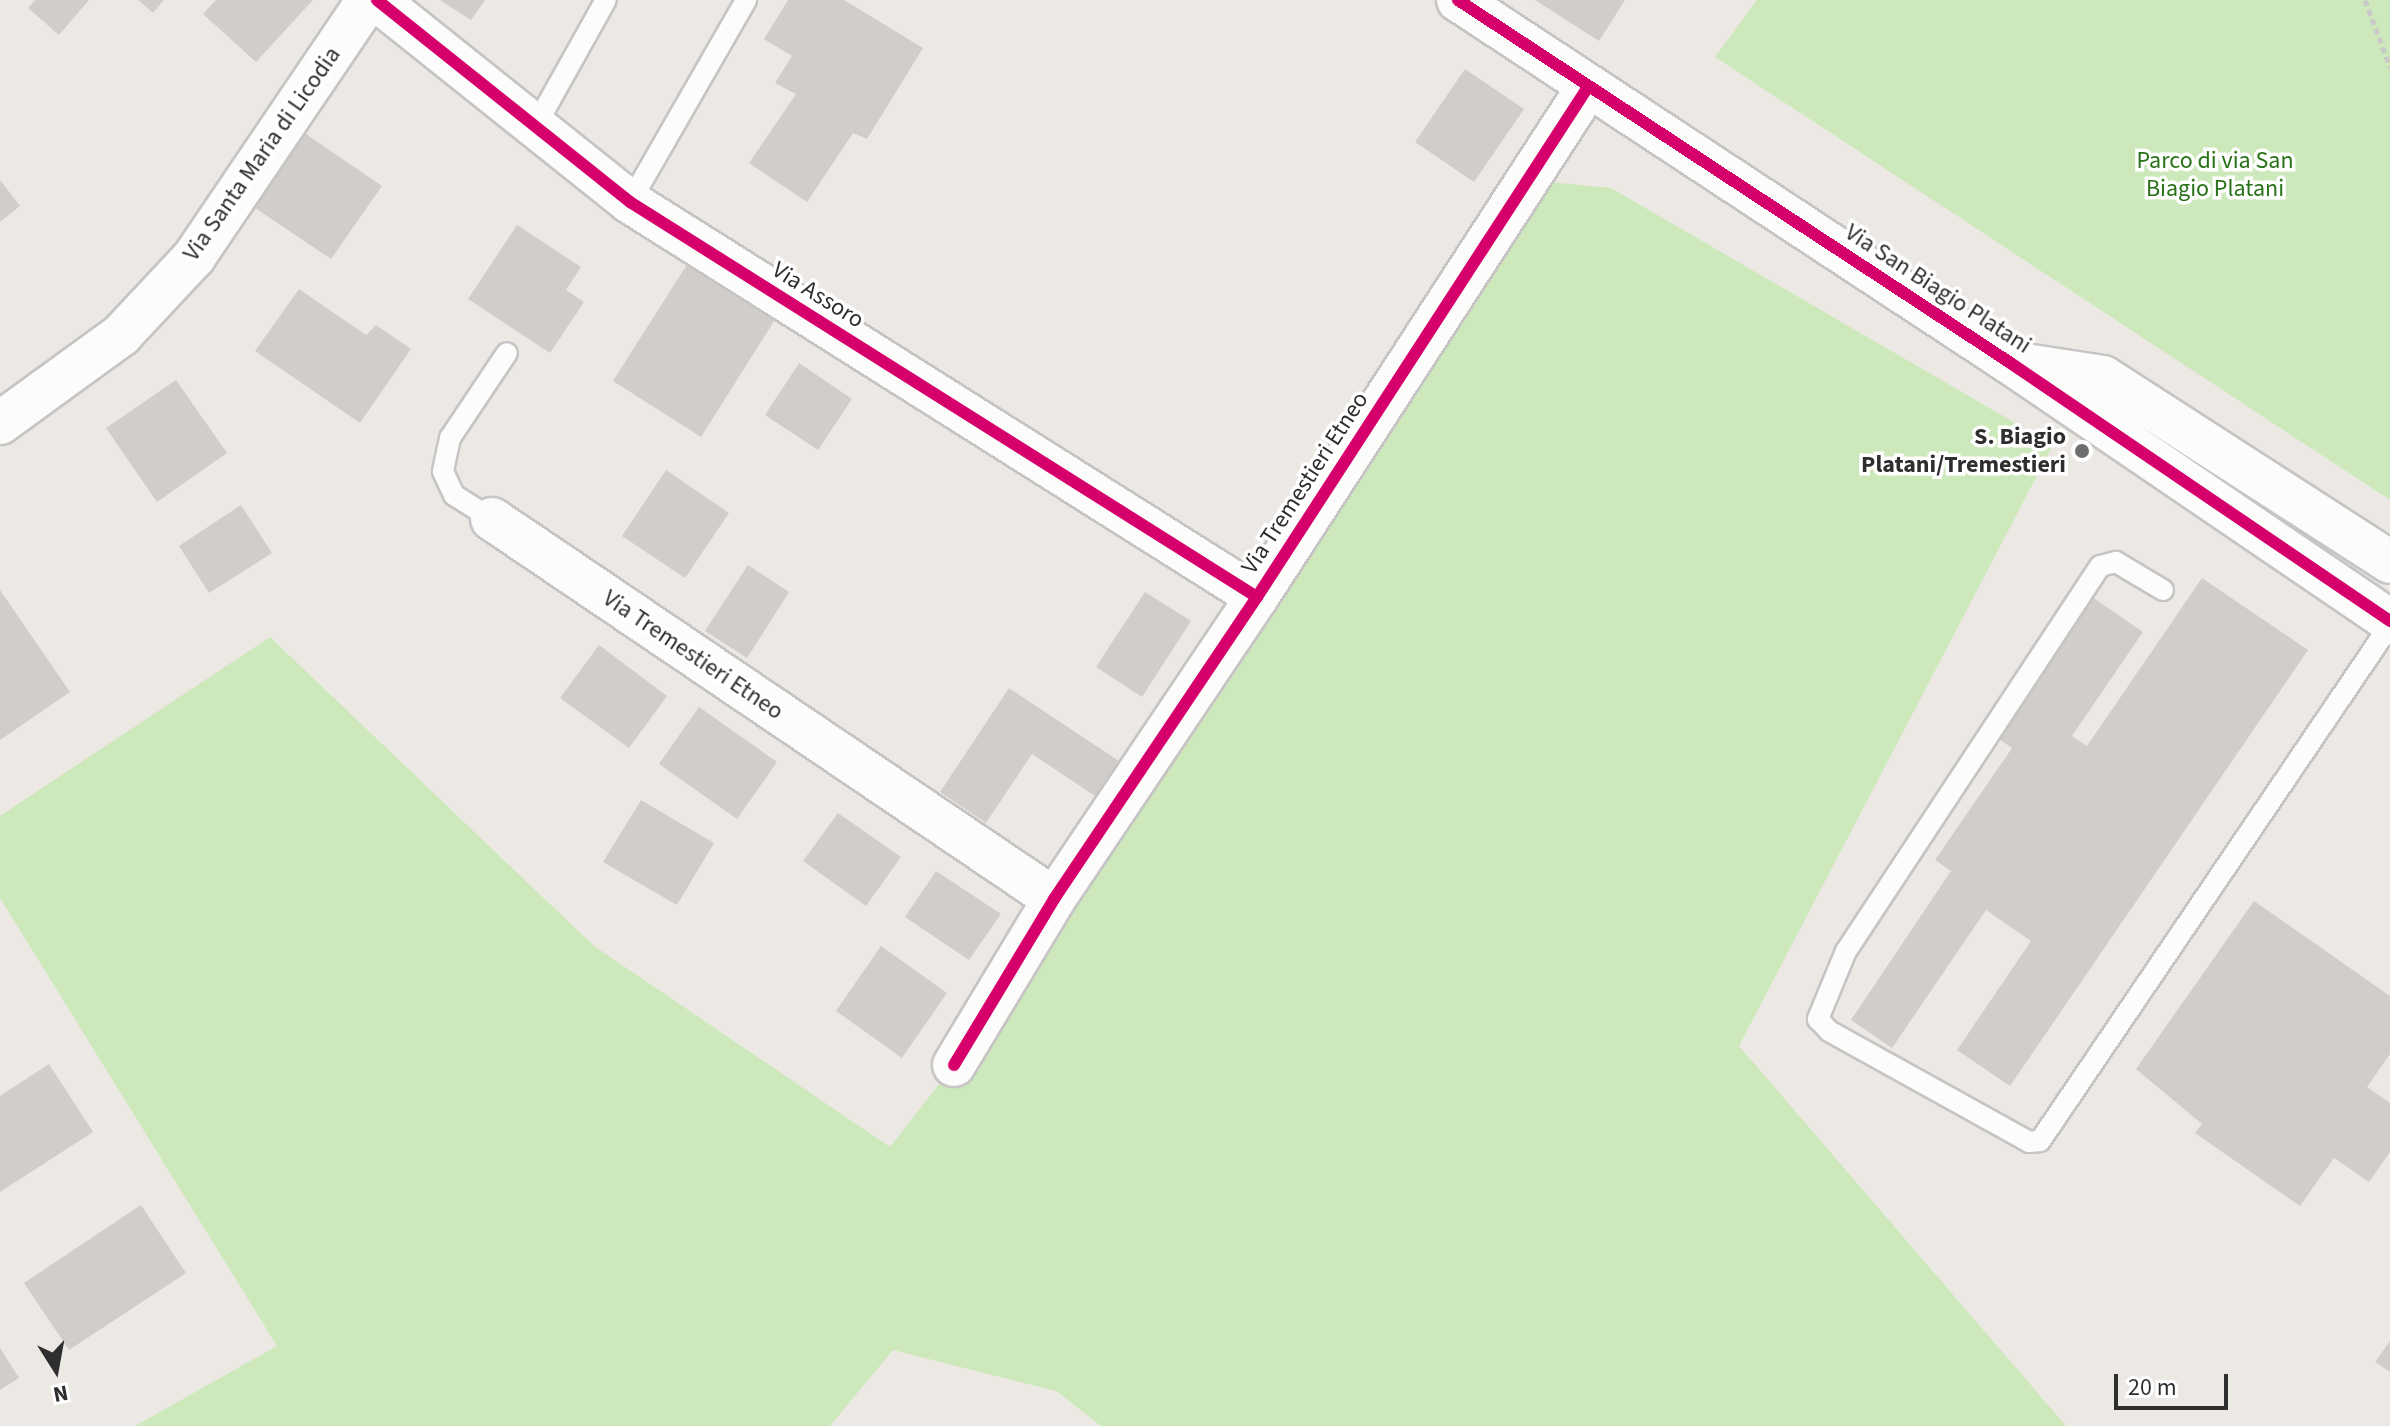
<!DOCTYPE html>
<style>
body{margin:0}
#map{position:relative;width:2390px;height:1426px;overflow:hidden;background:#ece8e4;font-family:"Source Sans 3",sans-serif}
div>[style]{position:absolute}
.green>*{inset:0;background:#cde9bb}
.building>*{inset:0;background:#d1ceca}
.path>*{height:5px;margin-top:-2.5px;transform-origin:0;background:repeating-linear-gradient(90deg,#c9c9c8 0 6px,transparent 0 10px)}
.roads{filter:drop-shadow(2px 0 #c6c4c5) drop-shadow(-2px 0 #c6c4c5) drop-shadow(0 2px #c6c4c5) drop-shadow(0 -2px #c6c4c5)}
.service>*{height:20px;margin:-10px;padding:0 10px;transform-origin:10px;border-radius:10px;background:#fcfcfb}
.minor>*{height:42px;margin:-21px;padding:0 21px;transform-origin:21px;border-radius:21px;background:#fcfcfb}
.cycleway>*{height:12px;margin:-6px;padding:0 6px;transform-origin:6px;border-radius:6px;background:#d6006c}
.dots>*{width:22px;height:22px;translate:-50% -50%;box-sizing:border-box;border:4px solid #fff;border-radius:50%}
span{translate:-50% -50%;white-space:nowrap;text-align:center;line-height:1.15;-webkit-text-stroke:7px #fff;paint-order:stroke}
.street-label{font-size:24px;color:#2e2e2e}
.park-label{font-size:24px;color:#287217}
.poi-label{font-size:24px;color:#2e2e2e;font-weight:700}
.right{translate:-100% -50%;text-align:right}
.north{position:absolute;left:16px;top:1330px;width:80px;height:80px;-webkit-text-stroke:6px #fff;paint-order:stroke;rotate:169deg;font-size:22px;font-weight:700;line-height:32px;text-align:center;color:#2e2e2e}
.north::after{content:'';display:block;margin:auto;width:28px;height:36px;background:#2e2e2e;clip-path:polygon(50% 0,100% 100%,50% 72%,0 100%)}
.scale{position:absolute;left:2114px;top:1374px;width:114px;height:36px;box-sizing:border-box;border:4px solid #2e2e2e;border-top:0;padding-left:10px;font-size:24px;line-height:28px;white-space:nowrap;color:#2e2e2e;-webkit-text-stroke:6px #fff;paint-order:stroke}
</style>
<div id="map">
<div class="green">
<i style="clip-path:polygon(1757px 0,2390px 0,2390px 500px,1715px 57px)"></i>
<i style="clip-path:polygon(1528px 180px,1611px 188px,2053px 445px,1739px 1046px,2066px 1426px,1101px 1426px,1056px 1391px,893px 1350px,830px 1426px,135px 1426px,277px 1346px,0 898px,0 816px,270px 637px,594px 946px,890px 1147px,954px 1065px)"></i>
</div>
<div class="building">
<i style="clip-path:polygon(35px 0,89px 0,59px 35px,28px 8px)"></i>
<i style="clip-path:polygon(138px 0,164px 0,153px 13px)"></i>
<i style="clip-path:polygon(216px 0,313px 0,256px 62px,203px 14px)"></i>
<i style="clip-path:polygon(440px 0,485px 0,471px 20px)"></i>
<i style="clip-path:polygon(788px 0,844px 0,923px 48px,867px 139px,853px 133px,807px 202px,749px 163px,796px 94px,775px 83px,792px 56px,764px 39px)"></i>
<i style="clip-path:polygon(1535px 0,1625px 0,1599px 41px)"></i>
<i style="clip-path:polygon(1465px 69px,1524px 109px,1474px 182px,1415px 142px)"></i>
<i style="clip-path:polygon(303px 132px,382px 186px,331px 259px,252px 206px)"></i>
<i style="clip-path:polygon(0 180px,20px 206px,0 222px)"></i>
<i style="clip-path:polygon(517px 225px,581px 267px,566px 290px,584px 302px,550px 353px,468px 299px)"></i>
<i style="clip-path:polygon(688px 263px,776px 318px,701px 437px,613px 381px)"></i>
<i style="clip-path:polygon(299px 289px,366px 335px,376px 325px,411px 349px,360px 423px,255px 351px)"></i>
<i style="clip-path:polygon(799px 363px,852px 399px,818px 450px,765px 415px)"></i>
<i style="clip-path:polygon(176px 380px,227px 453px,157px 502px,106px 428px)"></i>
<i style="clip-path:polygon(666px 470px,729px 513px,685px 578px,622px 536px)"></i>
<i style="clip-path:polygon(241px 505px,272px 553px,209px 593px,179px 546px)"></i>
<i style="clip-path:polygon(748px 565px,789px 592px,747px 658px,705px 631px)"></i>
<i style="clip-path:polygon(2202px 578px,2308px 650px,2010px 1086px,1957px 1050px,2031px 941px,1986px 910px,1892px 1048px,1851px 1020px,1951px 871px,1935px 860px,2012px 748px,1996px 737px,2092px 597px,2143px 632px,2072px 736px,2087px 746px)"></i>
<i style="clip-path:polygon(0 590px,70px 692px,0 740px)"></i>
<i style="clip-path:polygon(1145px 592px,1191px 621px,1142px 697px,1096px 667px)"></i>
<i style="clip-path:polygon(599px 645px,667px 696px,629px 748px,560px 698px)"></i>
<i style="clip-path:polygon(1009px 688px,1125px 765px,1101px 800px,1032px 754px,986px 823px,940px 792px)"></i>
<i style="clip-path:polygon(699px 707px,777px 762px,737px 819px,659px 764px)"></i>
<i style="clip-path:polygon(641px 800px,714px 843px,677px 905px,603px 862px)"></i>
<i style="clip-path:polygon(838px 813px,901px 857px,866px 906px,803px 861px)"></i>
<i style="clip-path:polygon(936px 871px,1001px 914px,969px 960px,905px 917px)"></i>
<i style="clip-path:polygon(2254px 901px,2390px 996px,2390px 1054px,2367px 1087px,2390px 1103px,2390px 1152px,2369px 1182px,2334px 1158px,2300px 1206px,2195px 1133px,2202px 1124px,2136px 1069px)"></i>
<i style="clip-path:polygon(881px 946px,947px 993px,902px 1058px,836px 1011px)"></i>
<i style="clip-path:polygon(49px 1064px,93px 1132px,0 1192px,0 1096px)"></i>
<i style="clip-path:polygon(141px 1205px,186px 1273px,69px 1350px,24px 1283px)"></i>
<i style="clip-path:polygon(2390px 1341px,2390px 1372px,2375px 1362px)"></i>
<i style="clip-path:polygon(0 1348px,19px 1378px,0 1390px)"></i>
</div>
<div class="path">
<i style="left:2365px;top:0;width:72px;rotate:69.5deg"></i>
</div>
<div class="roads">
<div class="service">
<i style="left:536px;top:125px;width:143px;rotate:-60.8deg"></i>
<i style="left:630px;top:202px;width:233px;rotate:-60.1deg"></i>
<i style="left:492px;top:519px;width:45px;rotate:-147.7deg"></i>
<i style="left:454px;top:495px;width:26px;rotate:-115deg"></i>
<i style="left:443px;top:471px;width:34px;rotate:-78deg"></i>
<i style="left:450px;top:438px;width:102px;rotate:-56.2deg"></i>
<i style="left:2163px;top:590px;width:55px;rotate:-149.2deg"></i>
<i style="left:2116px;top:562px;width:16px;rotate:166deg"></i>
<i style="left:2100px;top:566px;width:461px;rotate:123.4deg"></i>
<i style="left:1846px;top:951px;width:74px;rotate:112.4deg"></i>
<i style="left:1818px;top:1019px;width:16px;rotate:47deg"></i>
<i style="left:1829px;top:1031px;width:229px;rotate:29deg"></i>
<i style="left:2029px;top:1142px;width:11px;rotate:-5deg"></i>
<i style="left:2040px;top:1141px;width:624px;rotate:-55.85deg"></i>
</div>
<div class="minor">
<i style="left:377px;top:0;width:324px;rotate:38.6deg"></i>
<i style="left:630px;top:202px;width:741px;rotate:32.21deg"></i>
<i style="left:1458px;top:0;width:659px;rotate:33.3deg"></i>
<i style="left:2009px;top:362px;width:461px;rotate:34.2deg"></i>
<i style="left:2019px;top:364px;width:85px;rotate:8.8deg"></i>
<i style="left:2103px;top:377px;width:341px;rotate:32.8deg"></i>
<i style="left:0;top:423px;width:150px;rotate:-36deg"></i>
<i style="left:121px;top:335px;width:107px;rotate:-46.9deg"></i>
<i style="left:194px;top:257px;width:310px;rotate:-55.9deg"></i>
<i style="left:492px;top:519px;width:678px;rotate:34.06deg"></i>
<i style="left:954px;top:1065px;width:194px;rotate:-58.9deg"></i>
<i style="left:1054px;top:899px;width:364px;rotate:-56.1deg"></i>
<i style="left:1257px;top:597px;width:608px;rotate:-57.02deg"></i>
</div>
</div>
<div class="cycleway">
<i style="left:377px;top:0;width:324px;rotate:38.6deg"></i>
<i style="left:630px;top:202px;width:741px;rotate:32.21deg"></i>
<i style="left:1458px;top:0;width:659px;rotate:33.3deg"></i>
<i style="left:2009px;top:362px;width:461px;rotate:34.2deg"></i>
<i style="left:954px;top:1065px;width:194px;rotate:-58.9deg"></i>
<i style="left:1054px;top:899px;width:364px;rotate:-56.1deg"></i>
<i style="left:1257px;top:597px;width:608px;rotate:-57.02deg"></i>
</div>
<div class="dots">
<i style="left:2082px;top:451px;background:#706f6e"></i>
</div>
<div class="street-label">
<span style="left:262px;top:154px;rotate:-55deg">Via Santa Maria di Licodia</span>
<span style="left:1938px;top:289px;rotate:33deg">Via San Biagio Platani</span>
<span style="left:818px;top:295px;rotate:32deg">Via Assoro</span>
<span style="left:1305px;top:483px;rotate:-57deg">Via Tremestieri Etneo</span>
<span style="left:693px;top:655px;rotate:34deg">Via Tremestieri Etneo</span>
</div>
<div class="park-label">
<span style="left:2215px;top:175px">Parco di via San<br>Biagio Platani</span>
</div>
<div class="poi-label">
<span class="right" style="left:2066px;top:451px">S. Biagio<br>Platani/Tremestieri</span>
</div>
<div class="north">N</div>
<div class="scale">20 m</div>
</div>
